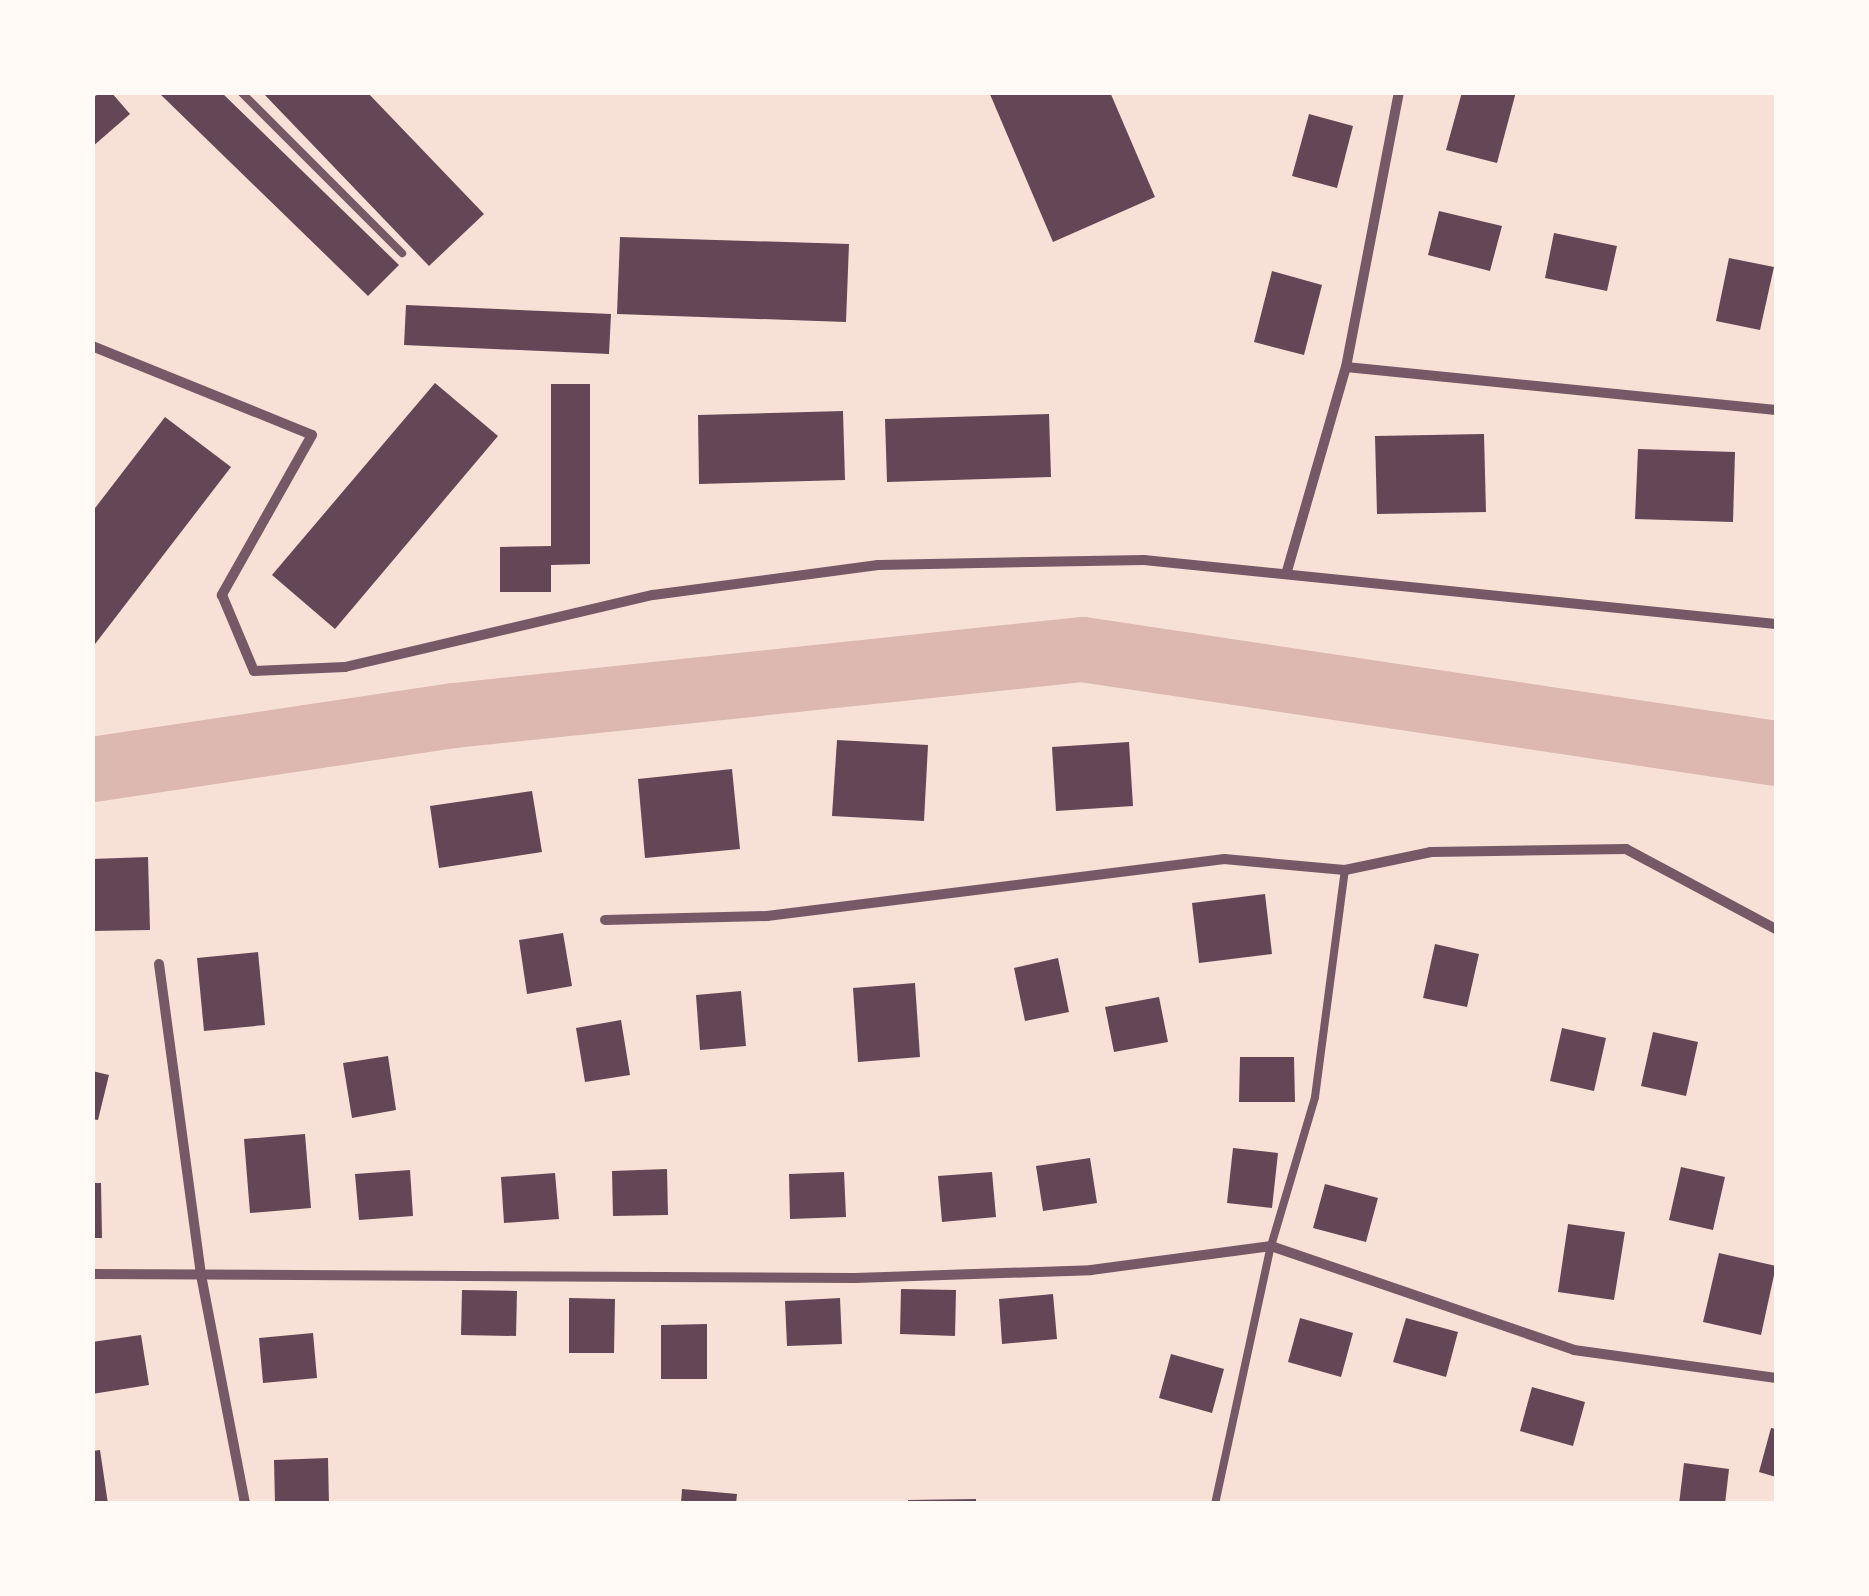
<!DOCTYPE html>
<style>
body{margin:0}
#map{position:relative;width:1869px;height:1596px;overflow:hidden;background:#f7e1d7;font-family:Inter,sans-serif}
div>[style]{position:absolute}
.river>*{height:65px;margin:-32.5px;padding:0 32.5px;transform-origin:32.5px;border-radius:32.5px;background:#dcb8b0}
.building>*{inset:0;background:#644757}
.service>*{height:8px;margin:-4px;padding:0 4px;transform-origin:4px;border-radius:4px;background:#755966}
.minor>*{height:10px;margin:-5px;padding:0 5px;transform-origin:5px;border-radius:5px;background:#755966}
span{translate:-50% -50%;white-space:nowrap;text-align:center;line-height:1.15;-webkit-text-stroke:8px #fffaf5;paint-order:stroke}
.frame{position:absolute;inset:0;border:95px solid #fffaf5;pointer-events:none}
</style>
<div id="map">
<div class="river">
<i style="left:92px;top:769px;width:366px;rotate:-8.5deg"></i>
<i style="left:454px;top:715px;width:631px;rotate:-6deg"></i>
<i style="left:1082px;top:649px;width:702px;rotate:8.52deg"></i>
</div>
<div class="building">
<i style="clip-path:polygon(100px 92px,111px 92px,130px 114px,92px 147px,92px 99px)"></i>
<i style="clip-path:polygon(158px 92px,221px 92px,399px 265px,368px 296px)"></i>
<i style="clip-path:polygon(262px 92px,367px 92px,484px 214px,429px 266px)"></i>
<i style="clip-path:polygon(989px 92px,1110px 92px,1155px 197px,1053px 242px)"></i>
<i style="clip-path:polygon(1462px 92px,1516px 92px,1497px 163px,1446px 150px)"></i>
<i style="clip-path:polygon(1309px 114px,1353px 126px,1337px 188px,1292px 176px)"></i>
<i style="clip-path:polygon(1439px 211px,1502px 226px,1490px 271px,1428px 255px)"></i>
<i style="clip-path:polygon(1554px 233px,1617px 246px,1607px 291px,1545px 278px)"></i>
<i style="clip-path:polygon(620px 237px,849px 244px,846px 322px,617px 314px)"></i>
<i style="clip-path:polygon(1729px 258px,1774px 267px,1760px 330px,1716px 321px)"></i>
<i style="clip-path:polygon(1272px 271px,1322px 285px,1304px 355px,1254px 342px)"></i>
<i style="clip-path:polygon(406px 305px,611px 314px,609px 354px,404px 345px)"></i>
<i style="clip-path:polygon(435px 383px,498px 436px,335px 629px,272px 575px)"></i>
<i style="clip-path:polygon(551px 384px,590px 384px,590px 564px,551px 565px,551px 592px,500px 592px,500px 547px,551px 546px)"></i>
<i style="clip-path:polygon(843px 411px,845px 480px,699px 484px,698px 415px)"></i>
<i style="clip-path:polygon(1049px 414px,1051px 477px,887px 482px,885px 419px)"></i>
<i style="clip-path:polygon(165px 417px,231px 467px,92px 648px,92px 512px)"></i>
<i style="clip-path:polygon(1484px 434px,1486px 512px,1377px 514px,1375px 436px)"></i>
<i style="clip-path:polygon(1638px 449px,1735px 452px,1733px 522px,1635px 519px)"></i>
<i style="clip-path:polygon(837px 740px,928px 745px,924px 821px,832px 816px)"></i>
<i style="clip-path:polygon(1129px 742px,1133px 806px,1056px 811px,1052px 747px)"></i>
<i style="clip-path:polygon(732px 769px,740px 849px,645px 858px,638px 779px)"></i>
<i style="clip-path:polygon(532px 791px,542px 852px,439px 868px,430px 806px)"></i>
<i style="clip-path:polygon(148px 857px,150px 930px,92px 931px,92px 859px)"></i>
<i style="clip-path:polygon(1265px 894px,1272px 954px,1199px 963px,1192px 903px)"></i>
<i style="clip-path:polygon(563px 933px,572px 986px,527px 994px,519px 940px)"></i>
<i style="clip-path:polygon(1435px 944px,1479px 954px,1467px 1007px,1423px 998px)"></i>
<i style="clip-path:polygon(258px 952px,265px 1025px,204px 1031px,197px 958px)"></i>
<i style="clip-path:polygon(1058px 958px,1069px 1012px,1025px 1021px,1014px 968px)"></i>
<i style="clip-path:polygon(915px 983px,920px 1057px,858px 1062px,853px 988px)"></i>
<i style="clip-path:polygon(741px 991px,746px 1046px,700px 1050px,696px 995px)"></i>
<i style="clip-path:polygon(1159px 997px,1168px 1042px,1114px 1052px,1105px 1007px)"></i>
<i style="clip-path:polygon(621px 1020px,630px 1075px,585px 1082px,576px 1028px)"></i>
<i style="clip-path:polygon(1562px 1028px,1606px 1038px,1594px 1091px,1550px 1081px)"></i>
<i style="clip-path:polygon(1653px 1032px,1698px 1042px,1686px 1096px,1641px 1086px)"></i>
<i style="clip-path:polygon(388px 1056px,396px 1110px,352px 1118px,343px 1063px)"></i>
<i style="clip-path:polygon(1240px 1057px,1294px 1057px,1295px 1102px,1239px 1102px)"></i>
<i style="clip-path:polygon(92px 1071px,109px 1075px,98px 1120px,92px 1119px)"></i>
<i style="clip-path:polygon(305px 1134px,311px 1208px,250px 1213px,244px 1139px)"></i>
<i style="clip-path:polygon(1233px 1148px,1278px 1153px,1272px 1208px,1227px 1203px)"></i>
<i style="clip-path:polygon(1090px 1158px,1097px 1203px,1043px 1211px,1036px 1166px)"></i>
<i style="clip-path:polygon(1681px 1167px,1725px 1177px,1713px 1230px,1669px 1220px)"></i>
<i style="clip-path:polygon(667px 1169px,668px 1215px,613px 1216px,612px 1171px)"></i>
<i style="clip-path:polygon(410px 1170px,413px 1216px,359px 1220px,355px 1174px)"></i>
<i style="clip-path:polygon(844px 1172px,846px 1217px,790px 1219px,789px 1174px)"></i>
<i style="clip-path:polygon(992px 1172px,996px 1217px,942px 1222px,938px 1176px)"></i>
<i style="clip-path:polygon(555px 1173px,559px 1219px,504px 1223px,501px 1177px)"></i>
<i style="clip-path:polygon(92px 1183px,101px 1183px,102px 1238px,92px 1238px)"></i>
<i style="clip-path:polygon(1325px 1184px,1378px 1198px,1366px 1242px,1313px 1228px)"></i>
<i style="clip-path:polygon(1568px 1224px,1625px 1232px,1614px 1300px,1558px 1292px)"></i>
<i style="clip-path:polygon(1719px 1253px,1776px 1266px,1761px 1335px,1703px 1322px)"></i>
<i style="clip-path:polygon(901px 1289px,956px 1290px,955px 1336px,900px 1334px)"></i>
<i style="clip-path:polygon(462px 1290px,517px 1291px,516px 1336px,461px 1335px)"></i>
<i style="clip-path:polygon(1053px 1294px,1057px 1339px,1002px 1344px,999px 1299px)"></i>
<i style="clip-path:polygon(569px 1298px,615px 1299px,614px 1353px,569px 1353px)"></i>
<i style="clip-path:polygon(840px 1298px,842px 1344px,787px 1346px,785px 1301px)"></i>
<i style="clip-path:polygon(1300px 1318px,1353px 1333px,1341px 1377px,1288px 1362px)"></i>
<i style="clip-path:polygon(1406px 1318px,1458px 1332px,1446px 1377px,1393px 1362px)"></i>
<i style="clip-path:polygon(707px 1324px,707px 1379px,661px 1379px,661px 1325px)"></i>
<i style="clip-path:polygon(313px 1333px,317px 1378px,263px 1383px,259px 1338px)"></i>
<i style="clip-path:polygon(141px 1335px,149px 1385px,92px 1394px,92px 1342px)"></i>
<i style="clip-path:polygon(1171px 1354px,1224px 1369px,1212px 1413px,1159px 1398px)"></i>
<i style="clip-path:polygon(1532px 1387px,1585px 1402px,1573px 1446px,1520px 1431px)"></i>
<i style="clip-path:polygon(1771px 1428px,1776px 1429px,1776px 1477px,1759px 1472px)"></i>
<i style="clip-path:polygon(100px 1450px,108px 1504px,92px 1504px,92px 1451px)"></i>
<i style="clip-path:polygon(328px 1458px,329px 1504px,275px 1504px,274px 1460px)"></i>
<i style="clip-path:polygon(1684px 1463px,1729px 1469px,1725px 1504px,1679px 1504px)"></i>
<i style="clip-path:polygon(682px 1489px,737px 1494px,736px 1504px,681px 1504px)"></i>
<i style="clip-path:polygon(976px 1499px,976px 1504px,908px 1504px,908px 1500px)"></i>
</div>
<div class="service">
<i style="left:241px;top:92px;width:228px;rotate:45deg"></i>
<i style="left:1215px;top:1504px;width:264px;rotate:-77.8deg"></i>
<i style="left:1271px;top:1246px;width:155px;rotate:-73.5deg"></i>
<i style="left:1315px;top:1097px;width:229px;rotate:-82.5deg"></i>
</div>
<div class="minor">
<i style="left:92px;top:346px;width:237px;rotate:22deg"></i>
<i style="left:312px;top:435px;width:184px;rotate:119.4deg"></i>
<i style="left:222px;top:595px;width:82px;rotate:67.2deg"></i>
<i style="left:254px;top:671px;width:91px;rotate:-2.5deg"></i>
<i style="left:345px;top:667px;width:316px;rotate:-13.2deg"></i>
<i style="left:653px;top:595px;width:227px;rotate:-7.6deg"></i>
<i style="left:878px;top:565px;width:266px;rotate:-1.1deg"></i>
<i style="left:1144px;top:560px;width:635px;rotate:5.78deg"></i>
<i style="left:1346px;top:367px;width:432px;rotate:5.7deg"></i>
<i style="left:1287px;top:571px;width:212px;rotate:-73.9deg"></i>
<i style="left:1346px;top:367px;width:280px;rotate:-79.1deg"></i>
<i style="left:605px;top:920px;width:162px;rotate:-1.4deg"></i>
<i style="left:767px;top:916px;width:461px;rotate:-7.1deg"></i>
<i style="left:1224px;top:859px;width:121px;rotate:5.2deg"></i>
<i style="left:1345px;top:870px;width:88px;rotate:-11.8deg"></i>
<i style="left:1431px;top:852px;width:195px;rotate:-0.9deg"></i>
<i style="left:1626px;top:849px;width:170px;rotate:28.1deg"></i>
<i style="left:159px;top:964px;width:314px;rotate:82.3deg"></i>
<i style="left:201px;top:1275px;width:233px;rotate:79.1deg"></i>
<i style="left:92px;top:1274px;width:763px;rotate:0.3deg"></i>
<i style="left:855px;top:1278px;width:236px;rotate:-1.9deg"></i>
<i style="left:1091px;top:1270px;width:182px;rotate:-7.6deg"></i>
<i style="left:1271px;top:1246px;width:320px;rotate:18.9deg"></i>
<i style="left:1574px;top:1350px;width:204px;rotate:7.9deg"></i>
</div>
<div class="frame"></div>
</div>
